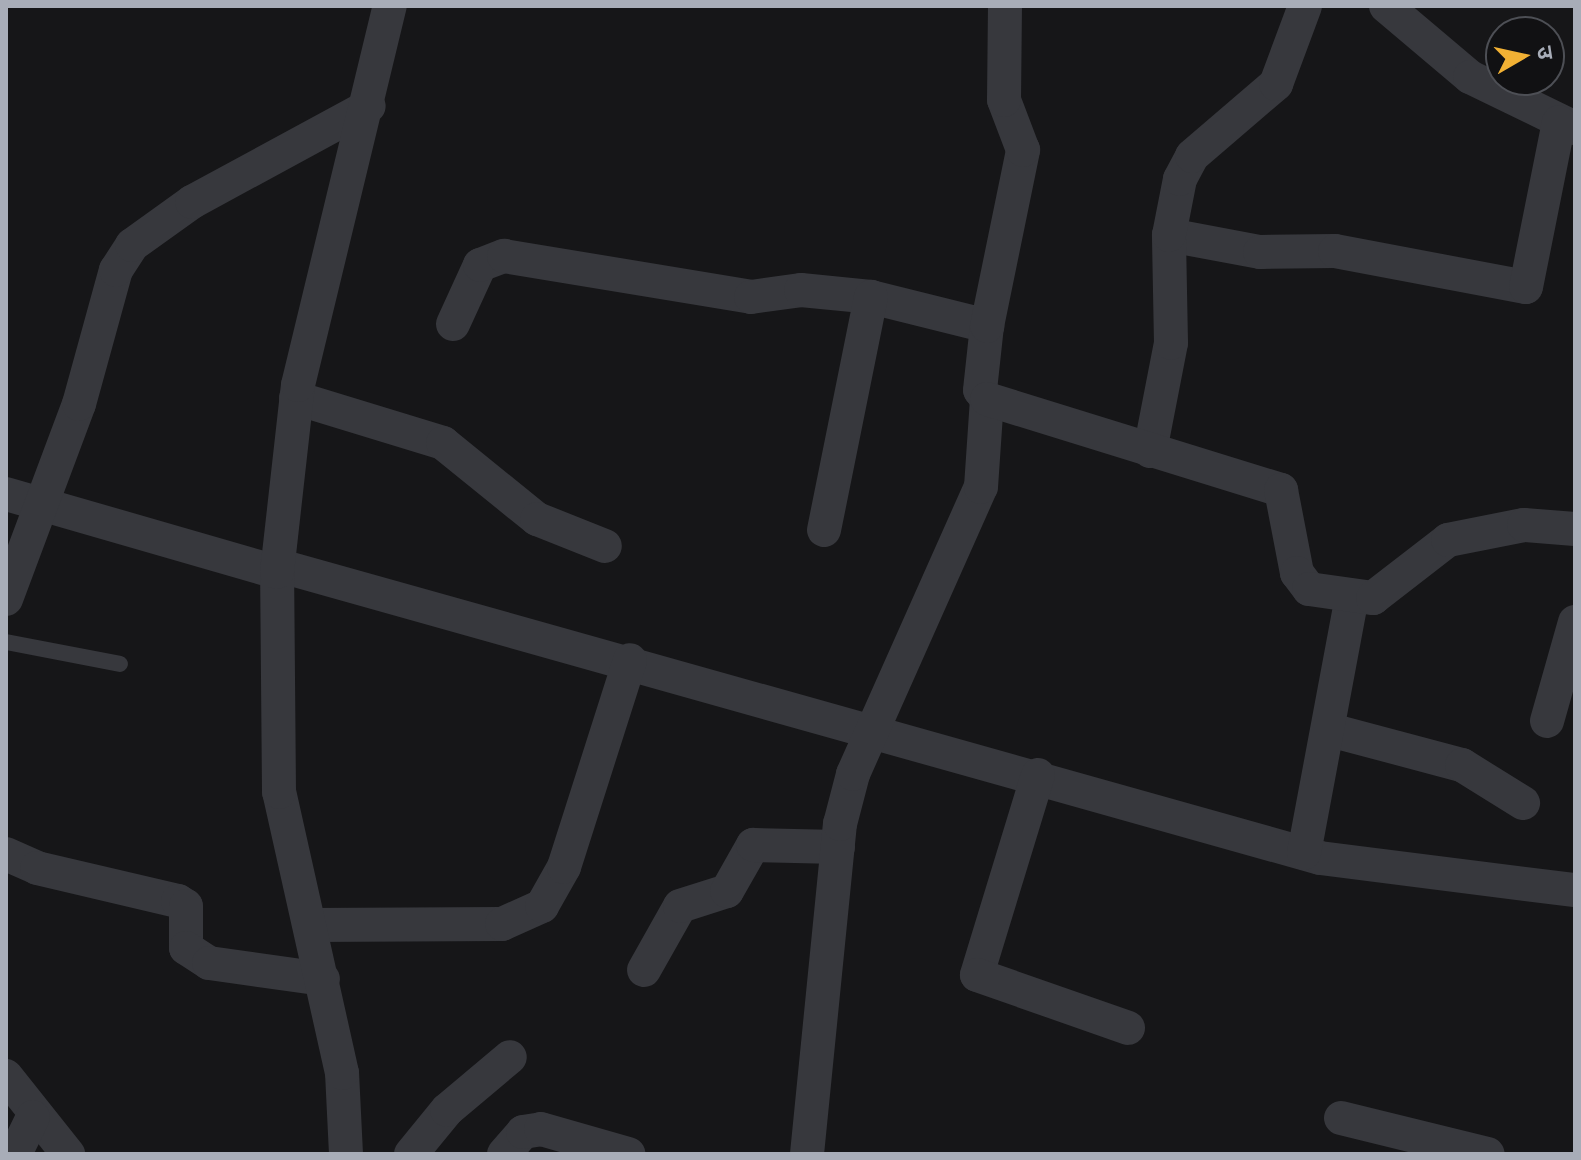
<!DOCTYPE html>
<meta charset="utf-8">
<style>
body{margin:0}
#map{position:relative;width:1581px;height:1160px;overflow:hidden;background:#161618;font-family:"Open Sans","Noto Sans Devanagari",sans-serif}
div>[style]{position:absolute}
.lane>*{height:16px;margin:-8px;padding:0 8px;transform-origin:8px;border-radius:8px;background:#37383d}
.street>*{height:34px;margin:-17px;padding:0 17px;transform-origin:17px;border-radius:17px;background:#37383d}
span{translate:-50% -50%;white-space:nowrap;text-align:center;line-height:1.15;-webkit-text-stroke:7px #111113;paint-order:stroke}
.frame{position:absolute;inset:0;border:8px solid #a8adb8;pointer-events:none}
.north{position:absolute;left:1485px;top:16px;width:80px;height:80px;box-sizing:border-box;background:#111113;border:2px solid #4d4f55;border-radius:50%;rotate:81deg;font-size:22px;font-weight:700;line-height:32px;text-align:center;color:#a8adb8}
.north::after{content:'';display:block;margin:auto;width:28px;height:36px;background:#f2b134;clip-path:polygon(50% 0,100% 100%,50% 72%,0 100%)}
</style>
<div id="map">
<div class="lane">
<i style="left:6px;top:642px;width:116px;rotate:10.9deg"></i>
</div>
<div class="street">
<i style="left:1386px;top:6px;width:110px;rotate:40.2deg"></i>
<i style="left:1470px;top:77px;width:117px;rotate:25.9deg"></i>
<i style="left:1169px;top:235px;width:93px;rotate:10.6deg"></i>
<i style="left:1260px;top:252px;width:75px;rotate:-0.8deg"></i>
<i style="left:1335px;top:251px;width:194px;rotate:10.7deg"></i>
<i style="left:1526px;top:287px;width:168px;rotate:-78.7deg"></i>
<i style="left:453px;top:324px;width:65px;rotate:-65.4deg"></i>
<i style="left:480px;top:265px;width:26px;rotate:-21deg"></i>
<i style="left:504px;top:256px;width:250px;rotate:9.4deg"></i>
<i style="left:751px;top:297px;width:50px;rotate:-8deg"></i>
<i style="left:801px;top:290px;width:70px;rotate:5.7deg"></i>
<i style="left:871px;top:297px;width:120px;rotate:14deg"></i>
<i style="left:296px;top:398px;width:154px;rotate:17deg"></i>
<i style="left:443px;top:443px;width:121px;rotate:39deg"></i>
<i style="left:537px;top:519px;width:73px;rotate:21.7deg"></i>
<i style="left:987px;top:399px;width:11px;rotate:-128deg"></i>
<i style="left:980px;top:390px;width:64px;rotate:-83.8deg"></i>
<i style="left:987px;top:326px;width:180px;rotate:-78.4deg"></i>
<i style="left:1023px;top:150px;width:53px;rotate:-110.8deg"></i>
<i style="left:1004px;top:100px;width:94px;rotate:-89.4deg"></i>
<i style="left:1150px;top:451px;width:110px;rotate:-79deg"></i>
<i style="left:1171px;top:343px;width:108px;rotate:-91.1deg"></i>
<i style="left:1169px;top:235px;width:57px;rotate:-78.9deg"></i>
<i style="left:1180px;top:179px;width:26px;rotate:-62deg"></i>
<i style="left:1192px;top:156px;width:111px;rotate:-40.6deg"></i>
<i style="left:1276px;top:84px;width:83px;rotate:-69.6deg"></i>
<i style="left:6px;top:494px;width:282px;rotate:16.1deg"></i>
<i style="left:824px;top:530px;width:238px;rotate:-78.6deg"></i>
<i style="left:277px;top:565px;width:1083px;rotate:15.69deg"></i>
<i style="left:1320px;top:858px;width:257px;rotate:7.2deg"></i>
<i style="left:6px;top:599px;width:208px;rotate:-69.5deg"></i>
<i style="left:79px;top:404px;width:139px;rotate:-74.6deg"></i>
<i style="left:116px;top:270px;width:30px;rotate:-57deg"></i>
<i style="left:132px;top:245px;width:74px;rotate:-35.6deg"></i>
<i style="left:192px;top:202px;width:201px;rotate:-28.5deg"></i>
<i style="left:1547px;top:721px;width:103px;rotate:-74.2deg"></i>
<i style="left:1330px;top:730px;width:137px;rotate:14.9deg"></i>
<i style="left:1462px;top:765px;width:72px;rotate:31.9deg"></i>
<i style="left:1038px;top:775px;width:209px;rotate:107deg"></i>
<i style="left:977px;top:975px;width:160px;rotate:19.3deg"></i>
<i style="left:1304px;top:853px;width:260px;rotate:-79.4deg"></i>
<i style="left:6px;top:854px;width:34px;rotate:24deg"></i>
<i style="left:37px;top:868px;width:145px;rotate:13.2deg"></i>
<i style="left:178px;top:901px;width:9px;rotate:32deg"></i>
<i style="left:186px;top:906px;width:42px;rotate:90deg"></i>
<i style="left:186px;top:948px;width:27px;rotate:33deg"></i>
<i style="left:209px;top:963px;width:115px;rotate:8deg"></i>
<i style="left:312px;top:925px;width:190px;rotate:-0.3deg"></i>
<i style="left:502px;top:924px;width:44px;rotate:-24.2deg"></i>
<i style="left:542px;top:906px;width:45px;rotate:-60.6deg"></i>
<i style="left:564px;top:867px;width:217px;rotate:-72.3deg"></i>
<i style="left:644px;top:970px;width:73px;rotate:-60.6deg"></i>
<i style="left:680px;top:906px;width:49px;rotate:-17.7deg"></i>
<i style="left:727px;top:891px;width:53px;rotate:-60.5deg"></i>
<i style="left:753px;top:845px;width:85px;rotate:1.3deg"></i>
<i style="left:6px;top:1076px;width:100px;rotate:51.5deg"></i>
<i style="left:1341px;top:1118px;width:151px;rotate:13.8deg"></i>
<i style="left:15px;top:1154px;width:41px;rotate:-64.1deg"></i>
<i style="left:346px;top:1154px;width:81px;rotate:-92.8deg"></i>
<i style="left:342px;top:1073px;width:288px;rotate:-102.6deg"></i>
<i style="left:279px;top:792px;width:220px;rotate:-90.5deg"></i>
<i style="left:277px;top:572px;width:188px;rotate:-83.6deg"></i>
<i style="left:298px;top:385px;width:390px;rotate:-76.4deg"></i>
<i style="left:411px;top:1154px;width:57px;rotate:-50.7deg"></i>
<i style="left:447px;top:1110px;width:82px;rotate:-40.1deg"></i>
<i style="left:504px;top:1154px;width:29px;rotate:-49deg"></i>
<i style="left:523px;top:1132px;width:18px;rotate:-9deg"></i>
<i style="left:541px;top:1129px;width:91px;rotate:16deg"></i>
<i style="left:807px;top:1154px;width:332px;rotate:-84.3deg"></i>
<i style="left:840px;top:824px;width:52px;rotate:-75.4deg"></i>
<i style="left:853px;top:774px;width:314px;rotate:-66deg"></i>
<i style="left:981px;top:487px;width:88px;rotate:-86.1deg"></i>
<i style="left:987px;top:399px;width:308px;rotate:17.2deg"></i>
<i style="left:1281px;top:490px;width:85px;rotate:79.1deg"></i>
<i style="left:1297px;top:573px;width:20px;rotate:53deg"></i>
<i style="left:1309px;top:589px;width:65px;rotate:8deg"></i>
<i style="left:1373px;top:598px;width:95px;rotate:-37.7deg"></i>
<i style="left:1448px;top:540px;width:77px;rotate:-11.2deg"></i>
<i style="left:1524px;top:525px;width:51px;rotate:4.5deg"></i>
</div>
<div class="frame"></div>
<div class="north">उ</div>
</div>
